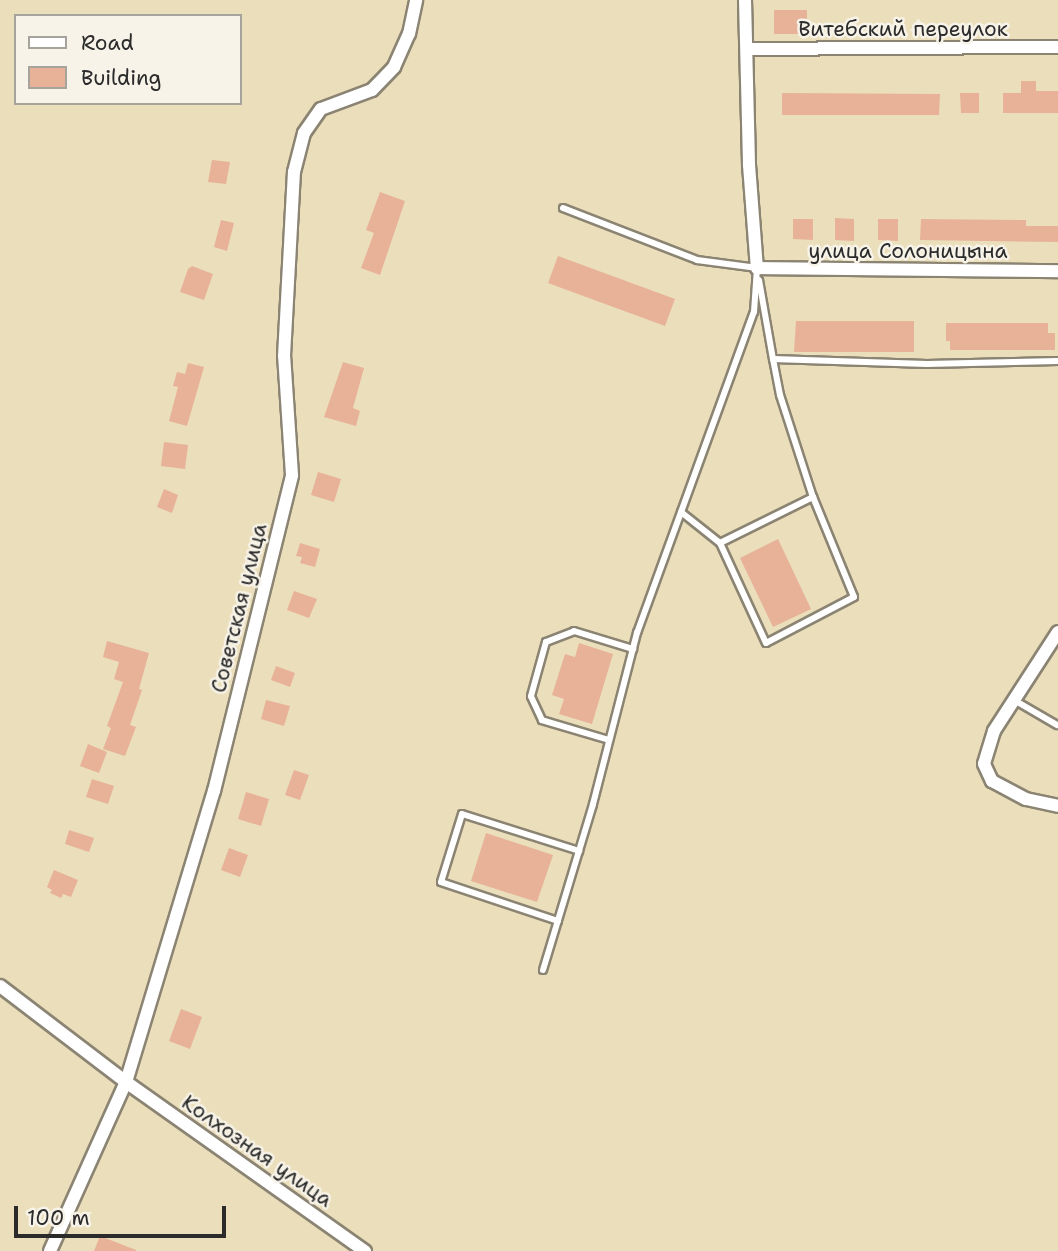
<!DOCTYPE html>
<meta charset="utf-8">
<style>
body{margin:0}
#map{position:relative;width:1058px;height:1251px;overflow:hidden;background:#ebdebb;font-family:"Shantell Sans",sans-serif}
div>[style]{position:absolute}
.building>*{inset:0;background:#e7b298}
.roads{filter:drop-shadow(2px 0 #8b8473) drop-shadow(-2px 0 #8b8473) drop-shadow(0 2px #8b8473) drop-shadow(0 -2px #8b8473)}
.service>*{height:6px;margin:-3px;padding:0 3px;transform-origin:3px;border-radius:3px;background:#fff}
.minor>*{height:12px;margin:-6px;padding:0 6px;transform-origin:6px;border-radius:6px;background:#fff}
span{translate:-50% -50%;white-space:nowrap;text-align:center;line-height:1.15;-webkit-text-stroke:5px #f7f3e8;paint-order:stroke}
.street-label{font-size:21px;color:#2b2b2b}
.legend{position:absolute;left:14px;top:14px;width:228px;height:91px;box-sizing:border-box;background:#f7f3e8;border:2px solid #a5a39c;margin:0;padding:9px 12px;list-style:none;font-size:21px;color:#2b2b2b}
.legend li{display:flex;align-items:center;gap:14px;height:35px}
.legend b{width:35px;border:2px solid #a5a39c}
.scale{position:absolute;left:14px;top:1206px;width:212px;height:32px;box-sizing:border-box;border:4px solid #2b2b2b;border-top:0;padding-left:9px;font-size:21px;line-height:24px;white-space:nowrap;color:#2b2b2b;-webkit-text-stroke:5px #f7f3e8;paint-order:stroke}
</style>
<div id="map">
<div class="building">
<i style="clip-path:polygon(774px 10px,807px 10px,807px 34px,774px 34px)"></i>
<i style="clip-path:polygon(1021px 81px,1036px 81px,1036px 91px,1058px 91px,1058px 113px,1003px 113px,1003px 93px,1021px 93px)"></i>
<i style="clip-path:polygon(782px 93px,940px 94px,939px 115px,782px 115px)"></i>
<i style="clip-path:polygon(960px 93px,979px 93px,979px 113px,961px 113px)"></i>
<i style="clip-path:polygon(212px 160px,230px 162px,226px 184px,208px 182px)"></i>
<i style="clip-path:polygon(380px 192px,405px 201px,380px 275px,361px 268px,374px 233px,366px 230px)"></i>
<i style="clip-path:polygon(835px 218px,854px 219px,854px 241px,835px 240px)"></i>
<i style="clip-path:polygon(793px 219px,813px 219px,813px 240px,793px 239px)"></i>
<i style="clip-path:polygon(878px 219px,898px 219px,898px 241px,878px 240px)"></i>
<i style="clip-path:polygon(921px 219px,1026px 220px,1026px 226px,1058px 226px,1058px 242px,920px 240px)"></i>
<i style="clip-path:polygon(221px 220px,234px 223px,227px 251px,214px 247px)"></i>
<i style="clip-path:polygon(558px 256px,675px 299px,665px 326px,548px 283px)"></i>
<i style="clip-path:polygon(192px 266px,213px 274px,204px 300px,180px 292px,188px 269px)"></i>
<i style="clip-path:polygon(796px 321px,914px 321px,914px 352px,794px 352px)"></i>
<i style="clip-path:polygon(946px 323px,1048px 323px,1048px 333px,1055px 333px,1055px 350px,950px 350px,950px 341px,946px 341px)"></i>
<i style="clip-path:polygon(343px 362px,364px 368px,353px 408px,360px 411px,356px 426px,324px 417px)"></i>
<i style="clip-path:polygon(188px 363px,204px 367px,187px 426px,169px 421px,178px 387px,173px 386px,177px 372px,185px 374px)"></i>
<i style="clip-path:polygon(164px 442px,188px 445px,185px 469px,161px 466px)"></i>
<i style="clip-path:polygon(318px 472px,341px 479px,334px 502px,311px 495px)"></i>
<i style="clip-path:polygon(164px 489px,178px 495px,172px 513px,157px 507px)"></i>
<i style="clip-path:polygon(778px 539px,811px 609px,773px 627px,740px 558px)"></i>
<i style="clip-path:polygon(300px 543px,320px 549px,315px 567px,300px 563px,302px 557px,296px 556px)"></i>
<i style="clip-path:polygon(294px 591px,317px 599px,309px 618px,287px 610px)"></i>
<i style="clip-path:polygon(107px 641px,149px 653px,139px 689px,142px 690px,130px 725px,136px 727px,125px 756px,103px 749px,111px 728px,107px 726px,123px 682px,114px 679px,119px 662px,103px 657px)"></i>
<i style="clip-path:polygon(579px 643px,613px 654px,592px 724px,559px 714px,564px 699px,552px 695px,565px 654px,575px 657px)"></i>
<i style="clip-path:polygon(276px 666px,295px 673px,290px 687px,271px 680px)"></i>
<i style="clip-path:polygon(266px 700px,290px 706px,284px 726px,261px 719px)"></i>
<i style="clip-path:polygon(88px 744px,107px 752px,99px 773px,80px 766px)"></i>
<i style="clip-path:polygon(294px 770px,309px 775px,300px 800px,285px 795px)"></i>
<i style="clip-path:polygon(92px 779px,114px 786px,108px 804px,86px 797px)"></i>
<i style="clip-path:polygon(246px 792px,269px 799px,261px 826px,238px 819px)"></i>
<i style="clip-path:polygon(69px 830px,94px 838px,89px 852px,65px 844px)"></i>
<i style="clip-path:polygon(486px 833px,553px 855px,537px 902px,471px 881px)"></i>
<i style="clip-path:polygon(229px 848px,248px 855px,240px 877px,221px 870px)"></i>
<i style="clip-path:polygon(54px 870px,78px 880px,71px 897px,63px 894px,61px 898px,50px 893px,52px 890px,47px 887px)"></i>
<i style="clip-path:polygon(181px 1009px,202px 1017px,190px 1049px,169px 1041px)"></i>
<i style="clip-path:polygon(100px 1236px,136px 1250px,136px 1251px,94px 1251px)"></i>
</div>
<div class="roads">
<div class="service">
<i style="left:563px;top:208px;width:144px;rotate:21.2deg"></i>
<i style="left:697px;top:260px;width:61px;rotate:7.6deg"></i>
<i style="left:759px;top:280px;width:80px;rotate:80deg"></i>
<i style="left:773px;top:359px;width:154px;rotate:1.9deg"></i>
<i style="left:927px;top:364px;width:131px;rotate:-1.3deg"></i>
<i style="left:773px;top:359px;width:37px;rotate:79deg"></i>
<i style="left:780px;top:395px;width:107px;rotate:72.1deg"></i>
<i style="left:813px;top:497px;width:108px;rotate:67.7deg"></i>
<i style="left:854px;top:597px;width:99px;rotate:152.4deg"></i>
<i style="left:766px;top:643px;width:110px;rotate:-114.7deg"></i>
<i style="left:720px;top:543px;width:104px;rotate:-26.3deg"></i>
<i style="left:681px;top:512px;width:50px;rotate:38.5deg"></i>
<i style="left:1014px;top:700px;width:50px;rotate:30.2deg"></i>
<i style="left:609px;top:740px;width:70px;rotate:-163.4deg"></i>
<i style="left:542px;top:720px;width:26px;rotate:-115deg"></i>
<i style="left:531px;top:696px;width:56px;rotate:-74.5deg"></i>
<i style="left:546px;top:642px;width:30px;rotate:-21deg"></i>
<i style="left:574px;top:631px;width:62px;rotate:17deg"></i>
<i style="left:558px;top:921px;width:123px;rotate:-161.6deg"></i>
<i style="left:441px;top:882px;width:71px;rotate:-72.8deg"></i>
<i style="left:462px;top:814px;width:123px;rotate:17.5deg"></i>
<i style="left:543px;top:970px;width:173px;rotate:-73.2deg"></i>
<i style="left:593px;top:804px;width:177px;rotate:-75.6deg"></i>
<i style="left:637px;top:633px;width:342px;rotate:-70deg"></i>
<i style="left:754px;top:312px;width:44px;rotate:-86.1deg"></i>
</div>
<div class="minor">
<i style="left:745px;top:0;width:165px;rotate:88.6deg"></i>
<i style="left:749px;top:165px;width:103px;rotate:85.6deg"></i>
<i style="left:757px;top:268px;width:301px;rotate:0.6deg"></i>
<i style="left:748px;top:49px;width:310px;rotate:-0.4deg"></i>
<i style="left:1058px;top:632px;width:118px;rotate:122.9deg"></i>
<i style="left:994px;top:731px;width:34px;rotate:107deg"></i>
<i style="left:984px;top:764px;width:19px;rotate:65deg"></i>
<i style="left:992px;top:781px;width:38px;rotate:28deg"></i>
<i style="left:1026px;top:799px;width:33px;rotate:12deg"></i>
<i style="left:0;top:986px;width:158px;rotate:37.3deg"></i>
<i style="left:126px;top:1082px;width:293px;rotate:35.3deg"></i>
<i style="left:50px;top:1251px;width:185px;rotate:-65.8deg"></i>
<i style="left:126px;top:1082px;width:304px;rotate:-73.2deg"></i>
<i style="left:214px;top:791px;width:325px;rotate:-76.1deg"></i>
<i style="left:292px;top:475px;width:119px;rotate:-93.8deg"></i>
<i style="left:284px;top:356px;width:184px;rotate:-86.9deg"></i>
<i style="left:294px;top:172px;width:40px;rotate:-75.6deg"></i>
<i style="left:304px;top:133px;width:29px;rotate:-55deg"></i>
<i style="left:321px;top:109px;width:54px;rotate:-20.4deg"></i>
<i style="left:372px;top:90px;width:32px;rotate:-46deg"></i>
<i style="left:394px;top:67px;width:36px;rotate:-66deg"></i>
<i style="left:409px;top:34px;width:35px;rotate:-78deg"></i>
</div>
</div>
<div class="street-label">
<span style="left:903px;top:29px">Витебский переулок</span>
<span style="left:908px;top:251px">улица Солоницына</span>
<span style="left:239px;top:608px;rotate:-76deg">Советская улица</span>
<span style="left:257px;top:1151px;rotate:35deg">Колхозная улица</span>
</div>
<ul class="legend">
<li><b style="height:9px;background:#fff"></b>Road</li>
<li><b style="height:19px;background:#e7b298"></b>Building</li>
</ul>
<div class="scale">100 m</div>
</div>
